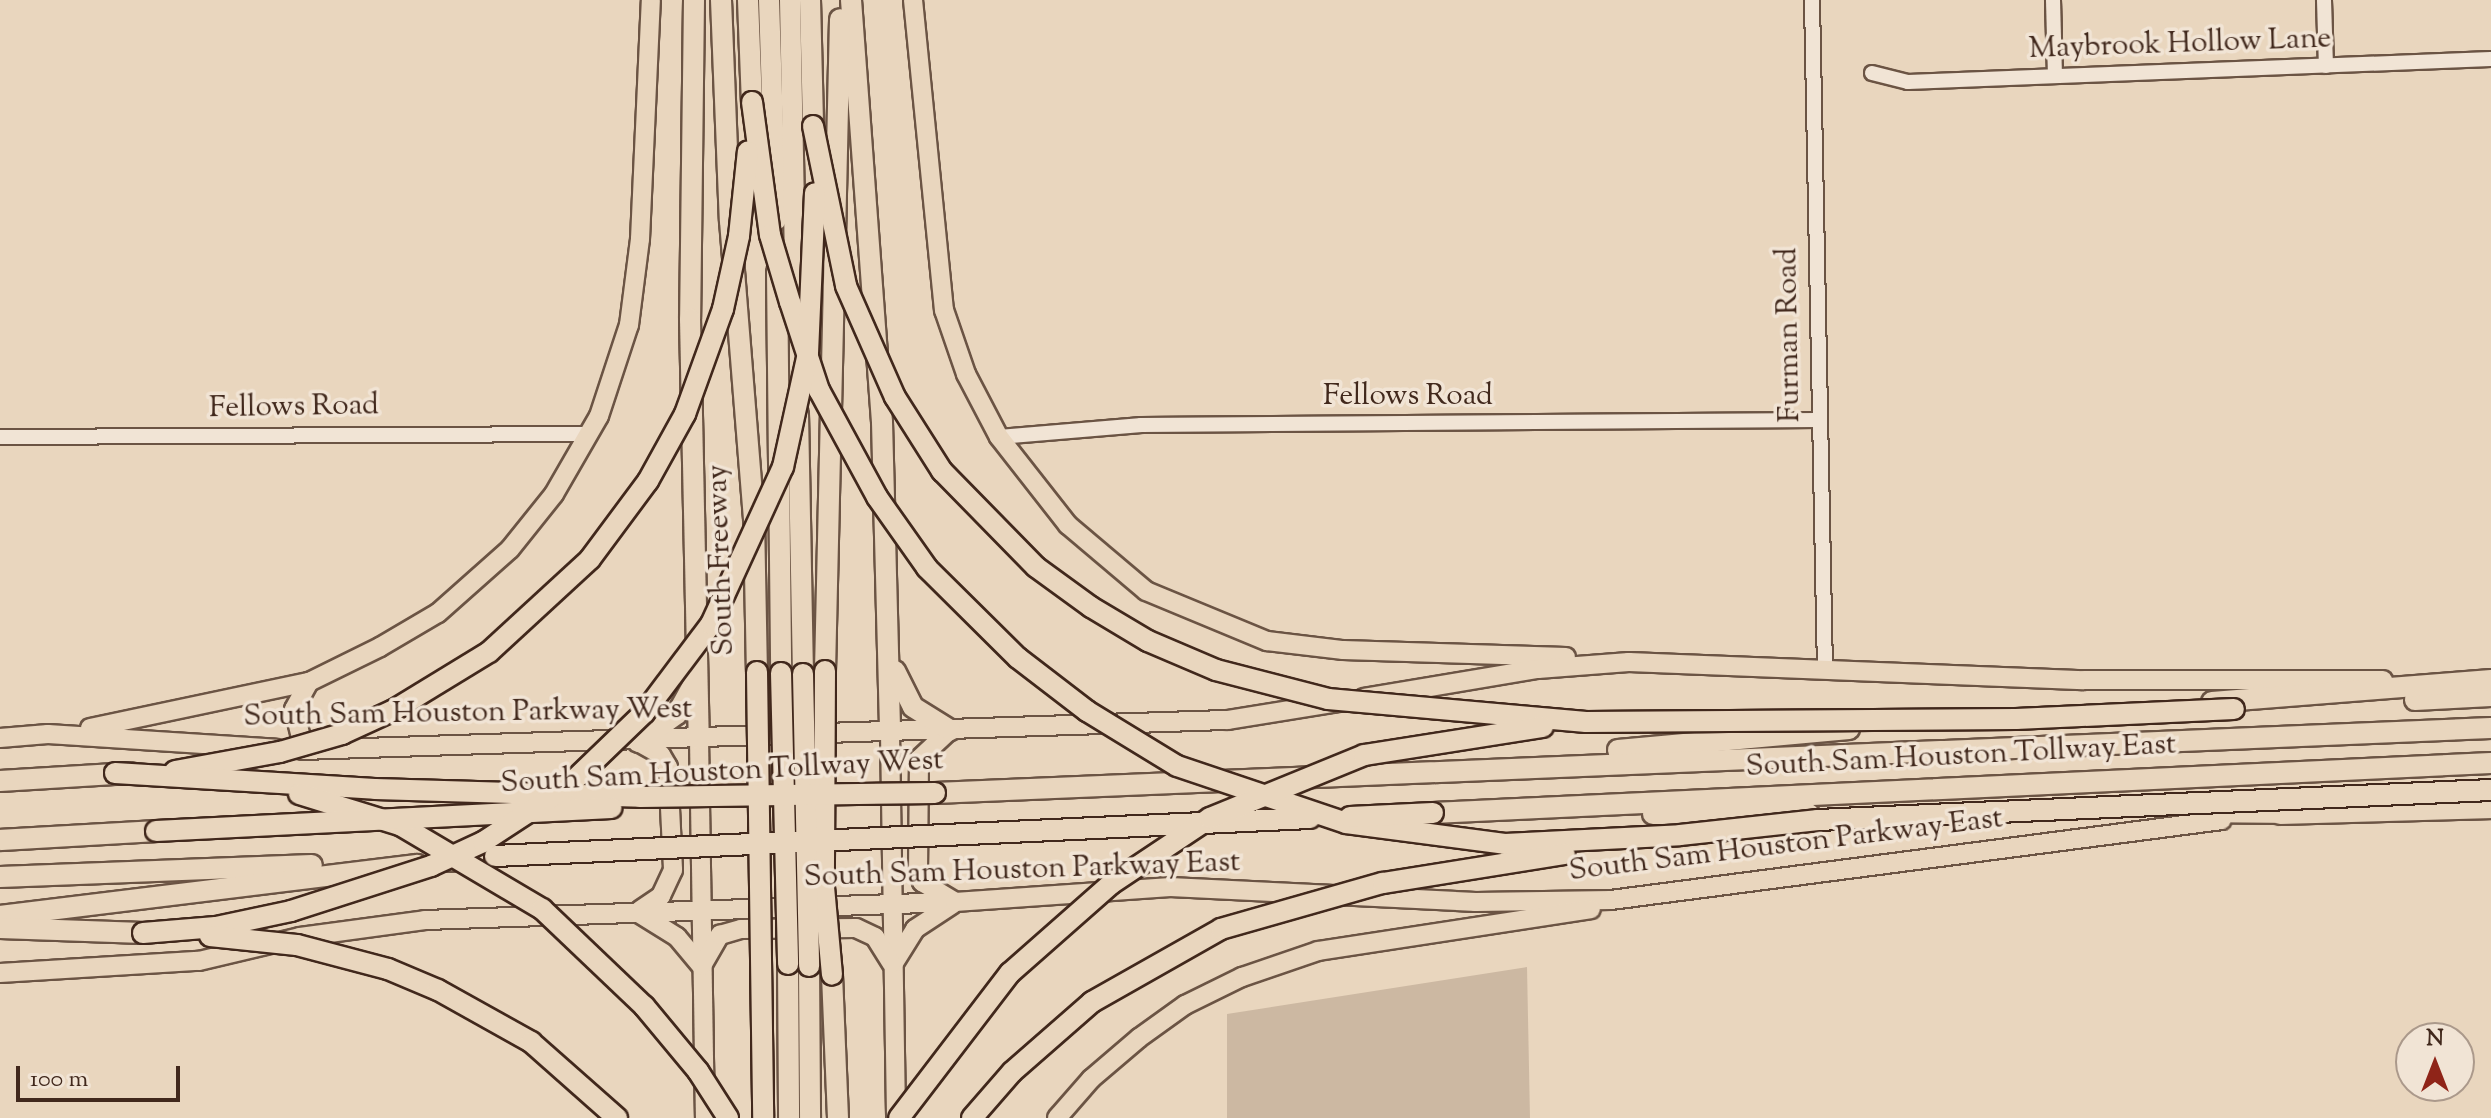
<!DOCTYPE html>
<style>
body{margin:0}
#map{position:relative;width:2491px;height:1118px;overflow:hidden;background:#e9d6be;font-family:"Sorts Mill Goudy",serif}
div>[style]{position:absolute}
.green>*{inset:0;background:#ccb8a2}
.roads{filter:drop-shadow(2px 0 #6b5444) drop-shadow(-2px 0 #6b5444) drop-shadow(0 2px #6b5444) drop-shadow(0 -2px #6b5444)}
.minor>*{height:14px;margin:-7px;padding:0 7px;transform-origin:7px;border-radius:7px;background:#f1e4d5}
.major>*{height:18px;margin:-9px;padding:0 9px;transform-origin:9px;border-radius:9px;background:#e9d6be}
.highway>*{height:20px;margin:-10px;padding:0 10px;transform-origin:10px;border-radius:10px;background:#e9d6be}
.bridges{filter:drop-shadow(2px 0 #41281c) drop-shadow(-2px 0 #41281c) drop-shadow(0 2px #41281c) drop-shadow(0 -2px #41281c)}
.highway-bridge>*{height:20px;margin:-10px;padding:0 10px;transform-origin:10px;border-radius:10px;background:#e9d6be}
span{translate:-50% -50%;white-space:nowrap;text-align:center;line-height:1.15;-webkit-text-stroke:7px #f1e4d5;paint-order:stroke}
.street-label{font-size:30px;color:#41281c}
.north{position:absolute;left:2395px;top:1022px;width:80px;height:80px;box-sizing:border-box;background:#f1e4d5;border:2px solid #ab998b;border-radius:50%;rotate:0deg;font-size:22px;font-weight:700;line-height:32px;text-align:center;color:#41281c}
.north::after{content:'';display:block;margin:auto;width:28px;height:36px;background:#8f2418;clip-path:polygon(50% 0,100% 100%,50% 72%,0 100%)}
.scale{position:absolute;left:16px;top:1066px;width:164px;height:36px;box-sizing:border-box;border:4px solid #41281c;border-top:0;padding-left:10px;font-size:24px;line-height:28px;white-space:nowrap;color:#41281c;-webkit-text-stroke:6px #f1e4d5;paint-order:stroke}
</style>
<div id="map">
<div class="green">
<i style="clip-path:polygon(1527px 967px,1530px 1118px,1227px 1118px,1227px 1014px)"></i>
</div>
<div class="roads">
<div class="minor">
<i style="left:1812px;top:0;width:670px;rotate:88.89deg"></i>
<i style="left:2053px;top:0;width:75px;rotate:88.5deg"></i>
<i style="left:2324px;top:0;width:66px;rotate:88.3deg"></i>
<i style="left:1872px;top:73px;width:37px;rotate:14deg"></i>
<i style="left:1908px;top:82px;width:583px;rotate:-2.26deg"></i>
<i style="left:0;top:437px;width:589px;rotate:-0.29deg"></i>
<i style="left:999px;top:437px;width:143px;rotate:-4.8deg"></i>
<i style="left:1141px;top:425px;width:676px;rotate:-0.42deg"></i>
</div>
<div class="major">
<i style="left:913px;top:0;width:312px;rotate:84.3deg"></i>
<i style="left:944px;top:310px;width:68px;rotate:71deg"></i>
<i style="left:966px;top:374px;width:71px;rotate:62.4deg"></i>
<i style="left:999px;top:437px;width:112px;rotate:51.9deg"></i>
<i style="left:1068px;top:525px;width:102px;rotate:40.2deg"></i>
<i style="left:1146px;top:591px;width:131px;rotate:22.5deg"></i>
<i style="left:1267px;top:641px;width:77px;rotate:6.8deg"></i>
<i style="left:1343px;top:650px;width:223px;rotate:1.8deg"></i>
<i style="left:1364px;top:698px;width:176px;rotate:-9.5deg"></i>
<i style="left:1538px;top:669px;width:91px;rotate:-4.4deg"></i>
<i style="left:1629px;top:662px;width:455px;rotate:2.3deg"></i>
<i style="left:2084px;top:680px;width:299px"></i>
<i style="left:90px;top:728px;width:224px;rotate:-11.9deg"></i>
<i style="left:309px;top:682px;width:79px;rotate:-26.2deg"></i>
<i style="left:380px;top:647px;width:67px;rotate:-30.4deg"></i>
<i style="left:438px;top:613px;width:96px;rotate:-41.6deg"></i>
<i style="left:510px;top:549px;width:70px;rotate:-51.3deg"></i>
<i style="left:554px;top:494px;width:90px;rotate:-60deg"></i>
<i style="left:599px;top:416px;width:96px;rotate:-71.8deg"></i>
<i style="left:629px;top:325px;width:87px;rotate:-82.7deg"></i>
<i style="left:640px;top:239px;width:239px;rotate:-87.4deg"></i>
<i style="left:950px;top:730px;width:42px;rotate:136.9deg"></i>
<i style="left:919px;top:759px;width:112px;rotate:90.5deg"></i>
<i style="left:918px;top:871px;width:12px;rotate:70deg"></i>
<i style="left:922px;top:882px;width:39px;rotate:31deg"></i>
<i style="left:890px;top:733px;width:385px;rotate:89.1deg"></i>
<i style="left:0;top:738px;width:48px;rotate:-4.8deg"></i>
<i style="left:48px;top:734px;width:229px;rotate:3.7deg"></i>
<i style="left:699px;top:739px;width:379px;rotate:89.1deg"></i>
<i style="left:638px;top:742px;width:26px;rotate:29deg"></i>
<i style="left:661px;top:755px;width:14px;rotate:60deg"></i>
<i style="left:668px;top:767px;width:103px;rotate:87.2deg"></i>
<i style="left:673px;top:870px;width:29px;rotate:115deg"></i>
<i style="left:661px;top:896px;width:25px;rotate:146deg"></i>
<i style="left:302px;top:750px;width:926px;rotate:-1.86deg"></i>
<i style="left:1228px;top:720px;width:112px;rotate:-9.2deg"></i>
<i style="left:304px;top:750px;width:42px;rotate:-103.7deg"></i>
<i style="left:294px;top:709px;width:31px;rotate:-61deg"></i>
<i style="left:2280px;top:815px;width:211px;rotate:-1.6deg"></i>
<i style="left:637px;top:912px;width:47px;rotate:32deg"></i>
<i style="left:677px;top:937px;width:38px;rotate:50deg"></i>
<i style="left:894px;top:963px;width:40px;rotate:-58deg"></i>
<i style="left:915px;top:929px;width:45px;rotate:-33.3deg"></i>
<i style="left:703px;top:964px;width:34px;rotate:-60deg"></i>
<i style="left:720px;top:935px;width:22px;rotate:-16deg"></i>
<i style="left:741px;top:929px;width:115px;rotate:-0.5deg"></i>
<i style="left:856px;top:928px;width:21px;rotate:25deg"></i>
<i style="left:875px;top:937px;width:31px;rotate:58deg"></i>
<i style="left:0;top:973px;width:199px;rotate:-3.5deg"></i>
<i style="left:199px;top:961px;width:104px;rotate:-13.4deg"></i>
<i style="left:300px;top:937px;width:126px;rotate:-7.7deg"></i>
<i style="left:425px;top:920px;width:530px;rotate:-1.95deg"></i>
<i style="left:955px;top:902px;width:216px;rotate:-4deg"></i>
<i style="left:1170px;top:887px;width:306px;rotate:2.8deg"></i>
<i style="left:1476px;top:902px;width:135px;rotate:-0.8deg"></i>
<i style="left:1611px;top:900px;width:616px;rotate:-7.46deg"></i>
<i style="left:1057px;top:1118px;width:52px;rotate:-48.9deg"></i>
<i style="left:1091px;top:1079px;width:63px;rotate:-40.5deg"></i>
<i style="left:1139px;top:1038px;width:57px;rotate:-35.7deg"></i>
<i style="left:1185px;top:1005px;width:64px;rotate:-26.2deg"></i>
<i style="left:1242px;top:977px;width:80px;rotate:-18.9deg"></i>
<i style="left:1318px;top:951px;width:276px;rotate:-8.7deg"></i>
</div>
<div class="highway">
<i style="left:694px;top:0;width:319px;rotate:90.7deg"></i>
<i style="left:690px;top:319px;width:420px;rotate:88.8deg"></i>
<i style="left:721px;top:0;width:221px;rotate:87.7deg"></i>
<i style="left:730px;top:221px;width:299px;rotate:85.4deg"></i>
<i style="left:754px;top:519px;width:153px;rotate:88.9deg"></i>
<i style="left:748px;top:0;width:102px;rotate:87.8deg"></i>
<i style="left:769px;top:0;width:220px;rotate:88.2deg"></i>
<i style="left:790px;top:0;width:311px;rotate:88.9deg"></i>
<i style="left:810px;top:0;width:126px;rotate:88.6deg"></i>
<i style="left:851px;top:0;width:423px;rotate:85.8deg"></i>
<i style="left:882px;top:422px;width:311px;rotate:88.5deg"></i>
<i style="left:777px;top:272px;width:401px;rotate:89.4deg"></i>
<i style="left:798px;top:414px;width:260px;rotate:88.9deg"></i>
<i style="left:825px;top:671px;width:652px;rotate:-88.68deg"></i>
<i style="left:895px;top:671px;width:40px;rotate:63.4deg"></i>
<i style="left:913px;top:707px;width:44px;rotate:31.9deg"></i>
<i style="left:2415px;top:700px;width:76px;rotate:-3deg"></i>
<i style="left:2212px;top:702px;width:280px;rotate:-4.5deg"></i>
<i style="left:638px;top:742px;width:48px;rotate:-35.7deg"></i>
<i style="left:677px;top:714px;width:38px;rotate:-61deg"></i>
<i style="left:1618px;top:750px;width:232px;rotate:-5.2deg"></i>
<i style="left:0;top:781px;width:131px;rotate:-3.5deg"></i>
<i style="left:935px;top:793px;width:1557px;rotate:-2.39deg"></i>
<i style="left:2193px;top:812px;width:100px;rotate:0.6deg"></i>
<i style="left:1433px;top:813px;width:1059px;rotate:-2.71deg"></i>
<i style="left:1653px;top:814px;width:156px"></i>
<i style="left:0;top:840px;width:156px;rotate:-3.3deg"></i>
<i style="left:449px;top:861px;width:46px;rotate:-6.2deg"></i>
<i style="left:0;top:877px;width:312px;rotate:-2.2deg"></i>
<i style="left:0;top:916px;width:420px;rotate:-7deg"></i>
<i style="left:0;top:928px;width:143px;rotate:2deg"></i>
<i style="left:788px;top:964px;width:154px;rotate:89.6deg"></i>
<i style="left:809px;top:966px;width:152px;rotate:89.6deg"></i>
<i style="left:832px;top:975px;width:143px;rotate:87.6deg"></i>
</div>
</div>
<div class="bridges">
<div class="highway-bridge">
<i style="left:752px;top:102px;width:134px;rotate:82.3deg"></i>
<i style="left:770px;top:235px;width:70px;rotate:73.4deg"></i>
<i style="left:790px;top:302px;width:93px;rotate:71.8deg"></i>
<i style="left:819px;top:390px;width:122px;rotate:61.5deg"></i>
<i style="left:877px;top:497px;width:87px;rotate:54.8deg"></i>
<i style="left:927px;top:568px;width:128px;rotate:44.7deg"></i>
<i style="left:1018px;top:658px;width:87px;rotate:37.5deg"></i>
<i style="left:1087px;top:711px;width:105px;rotate:31.4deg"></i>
<i style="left:1177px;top:766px;width:178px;rotate:18.6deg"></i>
<i style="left:1346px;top:823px;width:160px;rotate:7.5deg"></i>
<i style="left:1505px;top:844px;width:175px;rotate:-2.9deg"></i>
<i style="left:1680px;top:835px;width:139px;rotate:-6.2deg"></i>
<i style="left:1818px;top:820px;width:674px;rotate:-2.55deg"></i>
<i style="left:813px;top:126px;width:163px;rotate:78.3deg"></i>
<i style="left:846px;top:286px;width:121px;rotate:66.2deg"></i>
<i style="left:895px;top:397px;width:88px;rotate:57.6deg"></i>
<i style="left:942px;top:471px;width:134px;rotate:45.6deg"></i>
<i style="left:1036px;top:567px;width:68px;rotate:36deg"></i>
<i style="left:1091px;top:607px;width:66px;rotate:30.8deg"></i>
<i style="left:1148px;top:641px;width:74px;rotate:23.1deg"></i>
<i style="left:1216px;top:670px;width:116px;rotate:14.5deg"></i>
<i style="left:1328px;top:699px;width:259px;rotate:5.1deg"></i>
<i style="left:1586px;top:722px;width:430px;rotate:-0.4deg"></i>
<i style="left:2016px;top:719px;width:218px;rotate:-2.6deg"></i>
<i style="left:825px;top:671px;width:216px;rotate:90.3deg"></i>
<i style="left:824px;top:887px;width:88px;rotate:84.8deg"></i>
<i style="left:757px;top:672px;width:446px;rotate:89.2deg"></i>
<i style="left:781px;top:673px;width:291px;rotate:88.6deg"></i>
<i style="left:803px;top:674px;width:292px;rotate:88.8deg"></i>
<i style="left:175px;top:771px;width:107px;rotate:-10.3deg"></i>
<i style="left:280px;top:752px;width:65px;rotate:-16.2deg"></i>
<i style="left:342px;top:734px;width:57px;rotate:-24.8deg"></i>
<i style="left:394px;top:710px;width:111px;rotate:-31.4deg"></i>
<i style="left:489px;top:652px;width:137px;rotate:-42.6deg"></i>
<i style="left:590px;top:559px;width:97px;rotate:-53.4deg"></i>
<i style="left:648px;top:481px;width:77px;rotate:-61.1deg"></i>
<i style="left:685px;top:414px;width:112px;rotate:-70.1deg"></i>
<i style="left:723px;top:309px;width:75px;rotate:-77.6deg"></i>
<i style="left:739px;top:236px;width:85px;rotate:-84deg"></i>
<i style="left:115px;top:773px;width:260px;rotate:3.5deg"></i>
<i style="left:375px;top:789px;width:265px;rotate:1.7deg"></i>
<i style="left:640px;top:797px;width:295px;rotate:-0.8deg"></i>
<i style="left:299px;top:794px;width:106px;rotate:17.1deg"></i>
<i style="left:400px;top:825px;width:165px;rotate:30.6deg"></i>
<i style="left:542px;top:909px;width:141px;rotate:43.6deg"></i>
<i style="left:644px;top:1006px;width:85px;rotate:50.3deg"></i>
<i style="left:698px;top:1071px;width:56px;rotate:57.4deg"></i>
<i style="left:1350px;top:817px;width:83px;rotate:-2.8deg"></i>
<i style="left:156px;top:831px;width:456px;rotate:-2.9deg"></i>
<i style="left:495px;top:856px;width:816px;rotate:-2.67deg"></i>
<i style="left:143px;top:933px;width:73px;rotate:-4.7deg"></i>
<i style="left:216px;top:927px;width:77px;rotate:-12deg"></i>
<i style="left:291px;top:911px;width:147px;rotate:-17.8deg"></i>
<i style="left:431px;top:866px;width:57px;rotate:-24.8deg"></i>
<i style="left:483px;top:842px;width:100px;rotate:-33.2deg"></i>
<i style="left:567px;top:787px;width:107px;rotate:-43.9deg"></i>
<i style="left:644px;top:713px;width:111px;rotate:-53deg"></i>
<i style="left:711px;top:624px;width:173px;rotate:-65.4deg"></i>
<i style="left:783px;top:467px;width:117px;rotate:-77.6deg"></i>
<i style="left:808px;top:353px;width:160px;rotate:-87.5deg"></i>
<i style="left:210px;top:936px;width:87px;rotate:5.9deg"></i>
<i style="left:297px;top:945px;width:94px;rotate:14.8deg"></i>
<i style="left:388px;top:969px;width:54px;rotate:22.8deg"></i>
<i style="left:438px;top:990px;width:107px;rotate:29.2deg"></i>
<i style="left:531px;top:1042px;width:115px;rotate:41.5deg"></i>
<i style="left:899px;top:1118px;width:183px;rotate:-52.6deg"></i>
<i style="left:1010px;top:973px;width:135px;rotate:-41.4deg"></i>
<i style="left:1111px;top:884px;width:119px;rotate:-33.7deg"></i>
<i style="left:1210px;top:818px;width:166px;rotate:-22.2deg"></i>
<i style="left:1364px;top:755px;width:181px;rotate:-8.9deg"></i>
<i style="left:972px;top:1118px;width:61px;rotate:-49deg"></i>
<i style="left:1012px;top:1072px;width:106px;rotate:-41.2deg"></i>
<i style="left:1092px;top:1002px;width:148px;rotate:-29.5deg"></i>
<i style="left:1221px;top:929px;width:168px;rotate:-15.9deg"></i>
<i style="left:1383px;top:883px;width:184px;rotate:-9.1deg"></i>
</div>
</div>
<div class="street-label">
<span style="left:2180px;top:45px;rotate:-2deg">Maybrook Hollow Lane</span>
<span style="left:1790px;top:335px;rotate:-91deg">Furman Road</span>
<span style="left:1408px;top:397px">Fellows Road</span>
<span style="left:294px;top:408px;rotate:-1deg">Fellows Road</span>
<span style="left:722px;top:560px;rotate:-92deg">South Freeway</span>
<span style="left:468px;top:714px;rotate:-1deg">South Sam Houston Parkway West</span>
<span style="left:1961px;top:757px;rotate:-3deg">South Sam Houston Tollway East</span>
<span style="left:722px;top:773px;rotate:-3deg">South Sam Houston Tollway West</span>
<span style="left:1786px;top:846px;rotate:-7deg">South Sam Houston Parkway East</span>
<span style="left:1022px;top:871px;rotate:-2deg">South Sam Houston Parkway East</span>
</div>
<div class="north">N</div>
<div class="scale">100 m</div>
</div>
